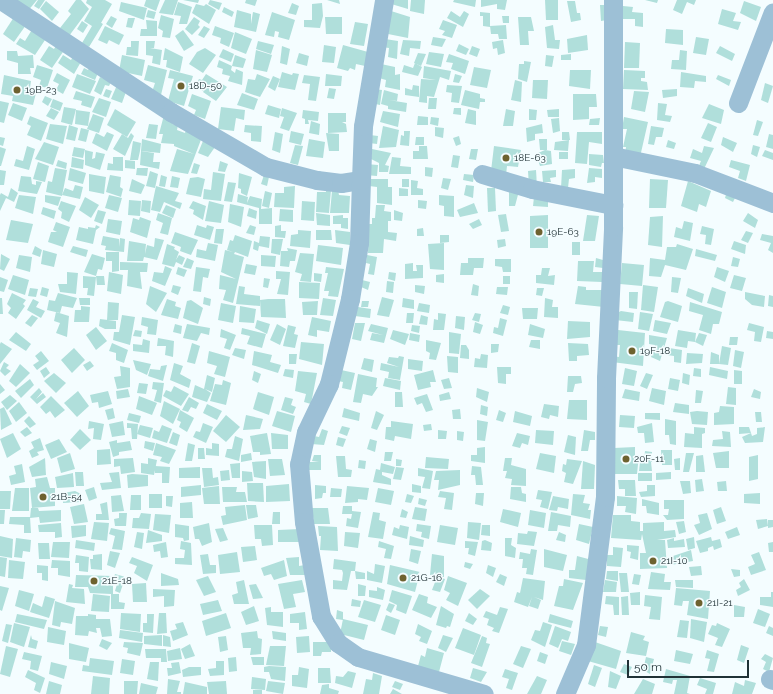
<!DOCTYPE html>
<style>
body{margin:0}
#map{position:relative;width:773px;height:694px;overflow:hidden;background:#f4fdff;font-family:Raleway,sans-serif}
div>[style]{position:absolute}
.building>*{inset:0;background:#b0dfdb}
.street>*{height:19px;margin:-9.5px;padding:0 9.5px;transform-origin:9.5px;border-radius:9.5px;background:#9dc0d6}
.dots>*{width:11px;height:11px;translate:-50% -50%;box-sizing:border-box;border:2px solid #f4fdff;border-radius:50%}
span{translate:-50% -50%;white-space:nowrap;text-align:center;line-height:1.15;-webkit-text-stroke:3px #f4fdff;paint-order:stroke}
.poi-label{font-size:10px;color:#203236}
.left{translate:0 -50%;text-align:left}
.scale{position:absolute;left:627px;top:660px;width:122px;height:18px;box-sizing:border-box;border:2px solid #203236;border-top:0;padding-left:5px;font-size:12px;line-height:14px;white-space:nowrap;color:#203236;-webkit-text-stroke:3px #f4fdff;paint-order:stroke}
</style>
<div id="map">
<div class="building">
<i style="clip-path:polygon(13px 0,37px 0,27px 12px)"></i>
<i style="clip-path:polygon(38px 0,45px 0,39px 9px,34px 6px)"></i>
<i style="clip-path:polygon(76px 0,81px 0,89px 9px,69px 36px,60px 28px,71px 14px,68px 11px)"></i>
<i style="clip-path:polygon(87px 0,105px 0,112px 4px,101px 23px,95px 19px,103px 24px,89px 47px,82px 43px,92px 26px,84px 21px,92px 7px,86px 3px)"></i>
<i style="clip-path:polygon(146px 0,160px 0,156px 11px,144px 6px)"></i>
<i style="clip-path:polygon(165px 0,178px 0,173px 15px,159px 13px)"></i>
<i style="clip-path:polygon(183px 0,199px 0,198px 3px)"></i>
<i style="clip-path:polygon(210px 0,222px 3px,219px 10px,208px 4px)"></i>
<i style="clip-path:polygon(246px 0,257px 0,255px 6px,245px 3px)"></i>
<i style="clip-path:polygon(327px 0,339px 0,340px 4px)"></i>
<i style="clip-path:polygon(389px 0,408px 0,408px 9px,388px 3px)"></i>
<i style="clip-path:polygon(411px 0,425px 0,424px 14px,410px 11px)"></i>
<i style="clip-path:polygon(454px 0,476px 0,475px 7px,453px 2px)"></i>
<i style="clip-path:polygon(481px 0,507px 0,505px 10px,497px 9px,497px 4px,481px 7px)"></i>
<i style="clip-path:polygon(545px 0,558px 0,558px 20px,546px 20px)"></i>
<i style="clip-path:polygon(645px 0,658px 0,657px 3px)"></i>
<i style="clip-path:polygon(677px 0,696px 0,694px 5px,687px 2px,682px 14px,673px 10px)"></i>
<i style="clip-path:polygon(46px 1px,59px 12px,52px 21px,40px 9px)"></i>
<i style="clip-path:polygon(567px 1px,575px 1px,577px 13px,580px 13px,581px 20px,571px 22px)"></i>
<i style="clip-path:polygon(744px 1px,761px 7px,756px 21px,740px 13px)"></i>
<i style="clip-path:polygon(121px 2px,147px 8px,144px 20px,119px 11px)"></i>
<i style="clip-path:polygon(178px 2px,192px 7px,187px 24px,179px 24px,181px 16px,174px 15px)"></i>
<i style="clip-path:polygon(292px 3px,299px 6px,296px 15px,288px 13px)"></i>
<i style="clip-path:polygon(322px 3px,323px 16px,320px 28px,304px 27px,304px 20px,312px 20px,312px 4px)"></i>
<i style="clip-path:polygon(196px 4px,204px 6px,206px 4px,216px 10px,209px 24px,192px 13px)"></i>
<i style="clip-path:polygon(600px 5px,608px 5px,607px 20px,601px 21px)"></i>
<i style="clip-path:polygon(623px 6px,633px 7px,632px 12px,643px 13px,643px 27px,635px 26px,635px 19px,623px 19px)"></i>
<i style="clip-path:polygon(224px 7px,234px 12px,232px 17px,222px 12px)"></i>
<i style="clip-path:polygon(722px 9px,736px 13px,733px 21px,741px 22px,738px 30px,718px 24px)"></i>
<i style="clip-path:polygon(148px 10px,156px 12px,154px 19px,146px 17px)"></i>
<i style="clip-path:polygon(237px 10px,251px 14px,251px 24px,253px 12px,260px 14px,256px 32px,234px 27px)"></i>
<i style="clip-path:polygon(391px 11px,410px 17px,408px 38px,388px 34px)"></i>
<i style="clip-path:polygon(451px 11px,460px 17px,464px 11px,469px 14px,463px 27px,447px 18px)"></i>
<i style="clip-path:polygon(272px 12px,295px 20px,289px 40px,278px 37px,279px 32px,275px 31px,274px 37px,265px 35px)"></i>
<i style="clip-path:polygon(480px 12px,490px 13px,490px 27px,483px 26px,483px 16px,480px 16px)"></i>
<i style="clip-path:polygon(161px 15px,174px 19px,170px 38px,162px 37px,163px 31px,158px 28px)"></i>
<i style="clip-path:polygon(111px 16px,117px 19px,112px 28px,106px 24px)"></i>
<i style="clip-path:polygon(502px 16px,509px 16px,509px 23px,503px 23px)"></i>
<i style="clip-path:polygon(14px 17px,26px 25px,14px 42px,3px 34px)"></i>
<i style="clip-path:polygon(194px 17px,200px 21px,198px 25px,200px 27px,192px 35px,185px 29px)"></i>
<i style="clip-path:polygon(325px 17px,342px 17px,342px 34px,326px 34px)"></i>
<i style="clip-path:polygon(518px 17px,531px 17px,534px 31px,528px 31px,529px 45px,520px 45px)"></i>
<i style="clip-path:polygon(128px 18px,135px 18px,132px 28px,126px 27px)"></i>
<i style="clip-path:polygon(146px 20px,157px 21px,157px 36px,140px 36px,141px 29px,147px 29px)"></i>
<i style="clip-path:polygon(443px 20px,457px 25px,452px 38px,442px 35px,445px 31px,439px 29px)"></i>
<i style="clip-path:polygon(82px 21px,88px 25px,83px 33px,77px 29px)"></i>
<i style="clip-path:polygon(355px 22px,368px 24px,364px 46px,350px 44px)"></i>
<i style="clip-path:polygon(506px 25px,507px 39px,499px 39px,498px 34px,491px 34px,490px 26px)"></i>
<i style="clip-path:polygon(553px 25px,555px 40px,560px 40px,559px 49px,547px 48px,545px 27px)"></i>
<i style="clip-path:polygon(105px 26px,124px 35px,119px 45px,109px 40px,107px 44px,98px 40px)"></i>
<i style="clip-path:polygon(204px 26px,210px 29px,204px 38px,198px 35px)"></i>
<i style="clip-path:polygon(215px 26px,234px 33px,229px 47px,220px 43px,221px 38px,212px 35px)"></i>
<i style="clip-path:polygon(33px 28px,47px 37px,35px 55px,16px 44px,20px 38px,25px 41px)"></i>
<i style="clip-path:polygon(666px 29px,683px 30px,683px 45px,665px 43px)"></i>
<i style="clip-path:polygon(183px 30px,194px 45px,184px 51px,175px 36px)"></i>
<i style="clip-path:polygon(235px 32px,252px 39px,246px 54px,231px 48px)"></i>
<i style="clip-path:polygon(587px 35px,588px 50px,568px 53px,567px 39px)"></i>
<i style="clip-path:polygon(433px 37px,446px 39px,442px 47px,431px 45px)"></i>
<i style="clip-path:polygon(696px 37px,709px 39px,706px 55px,693px 53px)"></i>
<i style="clip-path:polygon(385px 39px,398px 41px,397px 59px,388px 57px,389px 48px,382px 47px)"></i>
<i style="clip-path:polygon(403px 40px,421px 41px,420px 49px,410px 48px,409px 56px,400px 54px)"></i>
<i style="clip-path:polygon(503px 40px,505px 53px,498px 55px,497px 48px,493px 49px,492px 42px)"></i>
<i style="clip-path:polygon(131px 41px,139px 41px,138px 56px,126px 55px,127px 47px,131px 47px)"></i>
<i style="clip-path:polygon(146px 41px,155px 41px,154px 48px,150px 48px,162px 50px,160px 65px,152px 63px,153px 56px,146px 55px)"></i>
<i style="clip-path:polygon(258px 41px,274px 45px,271px 54px,256px 49px)"></i>
<i style="clip-path:polygon(625px 42px,640px 43px,639px 68px,624px 68px)"></i>
<i style="clip-path:polygon(57px 44px,65px 49px,52px 68px,40px 60px,49px 46px,54px 49px)"></i>
<i style="clip-path:polygon(459px 44px,469px 49px,466px 55px,456px 51px)"></i>
<i style="clip-path:polygon(324px 45px,336px 47px,334px 63px,322px 62px)"></i>
<i style="clip-path:polygon(343px 45px,368px 52px,365px 66px,356px 64px,355px 70px,350px 68px,348px 71px,337px 68px)"></i>
<i style="clip-path:polygon(282px 46px,290px 49px,287px 65px,280px 63px)"></i>
<i style="clip-path:polygon(472px 46px,480px 49px,477px 57px,469px 54px)"></i>
<i style="clip-path:polygon(720px 46px,735px 54px,732px 61px,716px 53px)"></i>
<i style="clip-path:polygon(165px 48px,183px 57px,180px 72px,166px 67px,167px 60px,163px 60px)"></i>
<i style="clip-path:polygon(205px 48px,216px 55px,203px 73px,189px 64px,197px 52px)"></i>
<i style="clip-path:polygon(223px 49px,234px 54px,231px 62px,219px 57px)"></i>
<i style="clip-path:polygon(256px 50px,272px 55px,267px 72px,253px 69px)"></i>
<i style="clip-path:polygon(680px 50px,687px 51px,686px 70px,671px 69px,672px 60px,679px 60px)"></i>
<i style="clip-path:polygon(7px 51px,17px 51px,18px 56px,33px 55px,34px 68px,30px 68px,31px 74px,18px 74px,18px 63px,7px 60px)"></i>
<i style="clip-path:polygon(429px 52px,444px 54px,441px 67px,426px 64px)"></i>
<i style="clip-path:polygon(299px 53px,309px 56px,307px 66px,296px 63px)"></i>
<i style="clip-path:polygon(418px 53px,426px 54px,421px 66px,414px 63px)"></i>
<i style="clip-path:polygon(449px 54px,469px 61px,465px 74px,451px 69px,453px 63px,446px 62px)"></i>
<i style="clip-path:polygon(571px 54px,571px 60px,561px 60px,561px 55px)"></i>
<i style="clip-path:polygon(63px 55px,71px 60px,74px 55px,82px 60px,74px 74px,58px 63px)"></i>
<i style="clip-path:polygon(122px 55px,145px 60px,142px 76px,119px 71px)"></i>
<i style="clip-path:polygon(235px 55px,246px 59px,243px 68px,232px 66px)"></i>
<i style="clip-path:polygon(546px 55px,554px 56px,552px 67px,545px 66px)"></i>
<i style="clip-path:polygon(219px 60px,232px 66px,231px 70px,235px 73px,236px 69px,243px 72px,242px 85px,228px 81px,230px 76px,222px 74px,223px 69px,217px 67px)"></i>
<i style="clip-path:polygon(524px 61px,531px 62px,527px 82px,518px 79px,519px 64px,524px 64px)"></i>
<i style="clip-path:polygon(415px 63px,422px 67px,418px 76px,402px 72px,404px 65px,413px 68px)"></i>
<i style="clip-path:polygon(91px 64px,100px 68px,95px 80px,81px 74px,84px 68px,88px 70px)"></i>
<i style="clip-path:polygon(381px 64px,395px 67px,395px 75px,400px 74px,400px 90px,385px 87px,386px 80px,379px 78px)"></i>
<i style="clip-path:polygon(37px 65px,53px 70px,47px 88px,39px 86px,41px 80px,33px 77px)"></i>
<i style="clip-path:polygon(148px 65px,167px 70px,161px 95px,152px 92px,155px 83px,144px 80px)"></i>
<i style="clip-path:polygon(424px 66px,451px 71px,449px 80px,440px 77px,434px 97px,427px 96px,427px 103px,419px 102px,421px 79px,436px 80px,423px 78px)"></i>
<i style="clip-path:polygon(474px 67px,491px 70px,487px 88px,470px 85px)"></i>
<i style="clip-path:polygon(170px 70px,193px 76px,184px 106px,168px 101px,174px 79px,168px 78px)"></i>
<i style="clip-path:polygon(570px 70px,591px 70px,590px 89px,569px 86px)"></i>
<i style="clip-path:polygon(624px 70px,645px 71px,645px 78px,641px 78px,641px 81px,647px 82px,648px 90px,623px 89px)"></i>
<i style="clip-path:polygon(282px 72px,292px 75px,293px 73px,299px 74px,295px 90px,278px 87px)"></i>
<i style="clip-path:polygon(681px 72px,706px 76px,706px 82px,695px 81px,694px 88px,680px 87px)"></i>
<i style="clip-path:polygon(57px 73px,70px 80px,63px 94px,56px 90px,59px 84px,53px 81px)"></i>
<i style="clip-path:polygon(77px 74px,96px 81px,90px 94px,72px 87px)"></i>
<i style="clip-path:polygon(206px 74px,227px 87px,216px 101px,203px 92px,209px 83px,203px 91px,195px 86px,199px 79px,202px 80px)"></i>
<i style="clip-path:polygon(257px 74px,270px 79px,260px 97px,245px 92px,248px 79px,255px 80px)"></i>
<i style="clip-path:polygon(326px 74px,342px 76px,341px 86px,325px 86px)"></i>
<i style="clip-path:polygon(455px 74px,462px 76px,459px 83px,453px 82px)"></i>
<i style="clip-path:polygon(4px 75px,31px 81px,30px 88px,36px 93px,33px 105px,12px 101px,13px 96px,1px 94px)"></i>
<i style="clip-path:polygon(304px 75px,320px 77px,316px 101px,308px 100px,310px 84px,302px 83px)"></i>
<i style="clip-path:polygon(718px 75px,731px 80px,729px 86px,716px 79px)"></i>
<i style="clip-path:polygon(273px 76px,280px 79px,275px 91px,268px 87px)"></i>
<i style="clip-path:polygon(100px 77px,111px 82px,109px 86px,105px 85px,101px 95px,94px 91px)"></i>
<i style="clip-path:polygon(515px 80px,522px 82px,521px 102px,511px 100px)"></i>
<i style="clip-path:polygon(533px 80px,548px 80px,547px 99px,532px 98px)"></i>
<i style="clip-path:polygon(765px 83px,773px 86px,768px 103px,761px 100px)"></i>
<i style="clip-path:polygon(117px 85px,127px 89px,122px 103px,111px 99px)"></i>
<i style="clip-path:polygon(413px 85px,419px 86px,419px 97px,405px 95px,405px 88px,412px 90px)"></i>
<i style="clip-path:polygon(447px 85px,462px 86px,459px 103px,451px 102px,452px 93px,446px 92px)"></i>
<i style="clip-path:polygon(329px 88px,336px 89px,334px 99px,327px 98px)"></i>
<i style="clip-path:polygon(106px 89px,112px 91px,109px 98px,103px 96px)"></i>
<i style="clip-path:polygon(374px 89px,382px 90px,380px 105px,371px 103px)"></i>
<i style="clip-path:polygon(677px 89px,677px 96px,663px 98px,662px 90px)"></i>
<i style="clip-path:polygon(384px 90px,398px 94px,397px 101px,389px 100px,407px 103px,406px 112px,388px 109px,388px 106px,381px 104px)"></i>
<i style="clip-path:polygon(465px 90px,480px 94px,480px 98px,485px 99px,485px 102px,480px 102px,479px 109px,461px 105px)"></i>
<i style="clip-path:polygon(76px 91px,95px 97px,91px 108px,81px 105px,82px 101px,73px 99px)"></i>
<i style="clip-path:polygon(634px 91px,649px 92px,645px 112px,631px 109px)"></i>
<i style="clip-path:polygon(242px 93px,258px 99px,254px 110px,237px 105px)"></i>
<i style="clip-path:polygon(192px 94px,211px 101px,205px 119px,194px 115px,196px 110px,188px 106px)"></i>
<i style="clip-path:polygon(573px 94px,596px 94px,597px 107px,589px 107px,589px 119px,573px 120px)"></i>
<i style="clip-path:polygon(45px 96px,52px 99px,48px 106px,42px 102px)"></i>
<i style="clip-path:polygon(99px 98px,111px 102px,106px 117px,92px 112px)"></i>
<i style="clip-path:polygon(429px 98px,437px 98px,436px 109px,428px 109px)"></i>
<i style="clip-path:polygon(53px 99px,63px 103px,60px 111px,50px 107px)"></i>
<i style="clip-path:polygon(0 101px,9px 103px,4px 123px,0 122px)"></i>
<i style="clip-path:polygon(13px 103px,27px 108px,22px 121px,8px 115px)"></i>
<i style="clip-path:polygon(658px 103px,667px 104px,665px 115px,672px 116px,670px 122px,657px 120px)"></i>
<i style="clip-path:polygon(709px 104px,724px 110px,721px 124px,702px 118px)"></i>
<i style="clip-path:polygon(268px 105px,281px 109px,279px 118px,265px 114px)"></i>
<i style="clip-path:polygon(64px 107px,76px 109px,72px 125px,61px 122px)"></i>
<i style="clip-path:polygon(221px 107px,245px 110px,244px 120px,236px 118px,234px 131px,218px 129px)"></i>
<i style="clip-path:polygon(51px 108px,59px 112px,54px 120px,46px 116px)"></i>
<i style="clip-path:polygon(282px 108px,297px 113px,289px 131px,280px 128px,284px 117px,280px 116px)"></i>
<i style="clip-path:polygon(454px 108px,461px 108px,461px 115px,453px 114px)"></i>
<i style="clip-path:polygon(115px 109px,136px 122px,127px 137px,107px 125px)"></i>
<i style="clip-path:polygon(468px 109px,476px 111px,476px 125px,465px 123px)"></i>
<i style="clip-path:polygon(506px 109px,515px 111px,513px 126px,503px 126px)"></i>
<i style="clip-path:polygon(529px 109px,537px 110px,536px 120px,529px 120px)"></i>
<i style="clip-path:polygon(559px 109px,559px 117px,548px 117px,547px 110px)"></i>
<i style="clip-path:polygon(76px 110px,90px 112px,88px 126px,75px 124px)"></i>
<i style="clip-path:polygon(303px 110px,319px 112px,318px 121px,308px 120px,309px 124px,305px 124px,305px 119px,302px 118px)"></i>
<i style="clip-path:polygon(383px 111px,400px 114px,398px 127px,380px 122px)"></i>
<i style="clip-path:polygon(328px 113px,346px 113px,346px 122px,342px 122px,346px 124px,347px 132px,328px 133px)"></i>
<i style="clip-path:polygon(93px 114px,104px 118px,99px 133px,87px 129px)"></i>
<i style="clip-path:polygon(164px 115px,174px 117px,172px 124px,178px 125px,177px 130px,185px 133px,186px 130px,202px 137px,188px 174px,170px 171px,177px 149px,194px 154px,174px 146px,174px 144px,161px 143px,163px 134px,159px 134px)"></i>
<i style="clip-path:polygon(30px 116px,48px 123px,41px 141px,27px 135px,31px 126px,27px 124px)"></i>
<i style="clip-path:polygon(418px 116px,428px 117px,428px 125px,417px 125px)"></i>
<i style="clip-path:polygon(431px 117px,439px 118px,438px 126px,430px 124px)"></i>
<i style="clip-path:polygon(624px 117px,648px 122px,640px 157px,625px 154px,626px 147px,623px 147px,627px 129px,622px 129px)"></i>
<i style="clip-path:polygon(559px 118px,560px 131px,553px 133px,551px 119px)"></i>
<i style="clip-path:polygon(600px 118px,599px 125px,589px 125px,590px 119px)"></i>
<i style="clip-path:polygon(757px 120px,763px 122px,758px 136px,753px 135px)"></i>
<i style="clip-path:polygon(311px 121px,320px 124px,319px 135px,309px 133px)"></i>
<i style="clip-path:polygon(708px 123px,717px 127px,711px 142px,701px 138px)"></i>
<i style="clip-path:polygon(50px 124px,67px 126px,63px 144px,46px 139px)"></i>
<i style="clip-path:polygon(149px 124px,158px 125px,156px 139px,146px 138px)"></i>
<i style="clip-path:polygon(542px 124px,543px 133px,535px 134px,535px 140px,527px 142px,526px 128px)"></i>
<i style="clip-path:polygon(69px 125px,78px 128px,75px 141px,66px 139px)"></i>
<i style="clip-path:polygon(245px 125px,262px 126px,261px 142px,251px 141px,251px 133px,244px 132px)"></i>
<i style="clip-path:polygon(383px 126px,399px 130px,396px 147px,379px 148px)"></i>
<i style="clip-path:polygon(651px 126px,664px 128px,662px 137px,656px 137px,654px 145px,648px 144px)"></i>
<i style="clip-path:polygon(435px 127px,444px 128px,443px 138px,435px 136px)"></i>
<i style="clip-path:polygon(81px 128px,89px 130px,86px 142px,78px 140px)"></i>
<i style="clip-path:polygon(291px 131px,304px 134px,301px 145px,289px 142px)"></i>
<i style="clip-path:polygon(404px 131px,410px 131px,409px 146px,400px 145px,401px 135px,404px 136px)"></i>
<i style="clip-path:polygon(107px 132px,114px 135px,107px 151px,92px 143px,96px 133px,104px 137px)"></i>
<i style="clip-path:polygon(275px 132px,283px 134px,280px 153px,272px 150px)"></i>
<i style="clip-path:polygon(562px 132px,569px 132px,570px 140px,562px 140px)"></i>
<i style="clip-path:polygon(577px 132px,602px 132px,602px 144px,589px 142px,587px 164px,575px 163px)"></i>
<i style="clip-path:polygon(131px 133px,134px 136px,125px 156px,113px 149px,122px 134px,128px 138px)"></i>
<i style="clip-path:polygon(326px 133px,339px 134px,339px 151px,329px 151px)"></i>
<i style="clip-path:polygon(769px 134px,773px 135px,773px 149px,766px 147px)"></i>
<i style="clip-path:polygon(370px 135px,378px 136px,377px 144px,369px 143px)"></i>
<i style="clip-path:polygon(459px 136px,461px 144px,456px 146px,453px 138px)"></i>
<i style="clip-path:polygon(0 137px,5px 138px,3px 146px,0 145px)"></i>
<i style="clip-path:polygon(416px 137px,424px 137px,424px 145px,415px 145px)"></i>
<i style="clip-path:polygon(723px 137px,737px 143px,733px 152px,721px 145px)"></i>
<i style="clip-path:polygon(142px 139px,161px 144px,160px 153px,141px 151px)"></i>
<i style="clip-path:polygon(309px 139px,325px 142px,323px 158px,306px 156px)"></i>
<i style="clip-path:polygon(539px 139px,547px 139px,547px 150px,540px 150px)"></i>
<i style="clip-path:polygon(569px 140px,568px 151px,554px 150px,555px 142px)"></i>
<i style="clip-path:polygon(668px 140px,676px 143px,674px 149px,666px 147px)"></i>
<i style="clip-path:polygon(133px 141px,141px 143px,140px 151px,137px 150px,140px 151px,138px 160px,130px 160px)"></i>
<i style="clip-path:polygon(203px 141px,215px 147px,208px 157px,198px 153px)"></i>
<i style="clip-path:polygon(44px 142px,59px 147px,53px 165px,35px 159px)"></i>
<i style="clip-path:polygon(295px 145px,303px 146px,298px 165px,290px 163px)"></i>
<i style="clip-path:polygon(753px 145px,760px 147px,757px 157px,751px 154px)"></i>
<i style="clip-path:polygon(27px 146px,35px 149px,29px 170px,14px 166px,16px 159px,23px 161px)"></i>
<i style="clip-path:polygon(419px 146px,427px 146px,428px 159px,413px 159px,413px 151px,419px 151px)"></i>
<i style="clip-path:polygon(494px 146px,521px 150px,518px 167px,507px 166px,506px 175px,491px 171px)"></i>
<i style="clip-path:polygon(704px 146px,714px 148px,704px 169px,698px 168px,701px 161px,690px 158px,693px 149px,702px 153px)"></i>
<i style="clip-path:polygon(0 147px,6px 149px,1px 166px,0 166px)"></i>
<i style="clip-path:polygon(74px 147px,85px 149px,83px 158px,72px 156px)"></i>
<i style="clip-path:polygon(372px 149px,391px 153px,385px 165px,389px 166px,388px 172px,379px 172px,379px 163px,371px 159px)"></i>
<i style="clip-path:polygon(471px 149px,478px 149px,476px 160px,469px 159px)"></i>
<i style="clip-path:polygon(85px 150px,93px 152px,92px 159px,95px 158px,96px 152px,105px 154px,100px 170px,85px 165px)"></i>
<i style="clip-path:polygon(545px 150px,551px 151px,552px 164px,540px 166px,536px 154px)"></i>
<i style="clip-path:polygon(765px 150px,773px 153px,773px 160px,762px 156px)"></i>
<i style="clip-path:polygon(141px 151px,154px 153px,153px 162px,160px 162px,159px 169px,140px 165px)"></i>
<i style="clip-path:polygon(559px 152px,568px 152px,568px 159px,559px 159px)"></i>
<i style="clip-path:polygon(589px 154px,603px 155px,604px 163px,602px 163px,601px 167px,589px 165px)"></i>
<i style="clip-path:polygon(453px 155px,460px 156px,458px 168px,451px 167px)"></i>
<i style="clip-path:polygon(72px 157px,84px 160px,83px 169px,71px 167px)"></i>
<i style="clip-path:polygon(113px 157px,123px 157px,123px 171px,107px 170px,108px 163px,113px 164px)"></i>
<i style="clip-path:polygon(392px 157px,401px 158px,400px 166px,411px 167px,411px 174px,389px 174px)"></i>
<i style="clip-path:polygon(58px 160px,67px 163px,66px 169px,56px 166px)"></i>
<i style="clip-path:polygon(125px 160px,135px 161px,135px 169px,125px 168px)"></i>
<i style="clip-path:polygon(731px 160px,750px 165px,746px 181px,738px 178px,740px 171px,729px 167px)"></i>
<i style="clip-path:polygon(220px 161px,228px 164px,225px 172px,218px 171px)"></i>
<i style="clip-path:polygon(38px 162px,49px 166px,45px 182px,33px 179px)"></i>
<i style="clip-path:polygon(194px 163px,200px 165px,197px 174px,191px 173px)"></i>
<i style="clip-path:polygon(366px 164px,378px 165px,377px 176px,365px 175px)"></i>
<i style="clip-path:polygon(425px 167px,433px 168px,432px 177px,425px 176px)"></i>
<i style="clip-path:polygon(55px 168px,67px 170px,62px 196px,46px 192px,48px 181px,52px 182px)"></i>
<i style="clip-path:polygon(70px 168px,86px 173px,83px 184px,68px 180px)"></i>
<i style="clip-path:polygon(137px 168px,148px 168px,147px 176px,136px 175px)"></i>
<i style="clip-path:polygon(589px 168px,602px 169px,602px 178px,595px 177px,595px 182px,587px 183px)"></i>
<i style="clip-path:polygon(575px 169px,575px 178px,569px 179px,568px 188px,561px 188px,562px 170px)"></i>
<i style="clip-path:polygon(0 170px,6px 171px,4px 185px,0 185px)"></i>
<i style="clip-path:polygon(536px 170px,537px 187px,529px 188px,528px 171px)"></i>
<i style="clip-path:polygon(556px 170px,556px 177px,550px 178px,551px 182px,543px 182px,542px 171px)"></i>
<i style="clip-path:polygon(150px 171px,158px 174px,155px 188px,146px 186px)"></i>
<i style="clip-path:polygon(213px 172px,225px 174px,221px 201px,203px 199px,204px 189px,211px 190px)"></i>
<i style="clip-path:polygon(239px 173px,252px 177px,247px 196px,241px 193px,241px 189px,238px 188px)"></i>
<i style="clip-path:polygon(89px 174px,106px 177px,104px 194px,89px 191px)"></i>
<i style="clip-path:polygon(464px 174px,474px 175px,473px 182px,463px 180px)"></i>
<i style="clip-path:polygon(110px 175px,121px 177px,120px 187px,123px 189px,121px 197px,106px 192px)"></i>
<i style="clip-path:polygon(161px 175px,167px 177px,165px 187px,159px 186px)"></i>
<i style="clip-path:polygon(264px 175px,269px 177px,267px 186px,261px 184px)"></i>
<i style="clip-path:polygon(21px 176px,31px 177px,32px 184px,36px 185px,36px 181px,42px 182px,37px 194px,18px 191px)"></i>
<i style="clip-path:polygon(172px 176px,180px 178px,178px 188px,170px 187px)"></i>
<i style="clip-path:polygon(198px 177px,205px 179px,201px 197px,186px 194px,190px 178px)"></i>
<i style="clip-path:polygon(443px 178px,451px 179px,448px 190px,441px 188px)"></i>
<i style="clip-path:polygon(132px 179px,145px 185px,141px 194px,129px 191px)"></i>
<i style="clip-path:polygon(368px 179px,388px 179px,388px 187px,392px 187px,392px 205px,377px 203px,377px 187px,369px 186px)"></i>
<i style="clip-path:polygon(402px 179px,409px 179px,409px 187px,402px 187px)"></i>
<i style="clip-path:polygon(650px 179px,668px 180px,666px 208px,649px 208px)"></i>
<i style="clip-path:polygon(411px 180px,418px 181px,417px 188px,423px 189px,423px 195px,411px 195px)"></i>
<i style="clip-path:polygon(688px 181px,711px 191px,706px 207px,699px 204px,697px 212px,681px 206px)"></i>
<i style="clip-path:polygon(228px 182px,236px 183px,232px 202px,224px 201px)"></i>
<i style="clip-path:polygon(75px 185px,83px 187px,80px 199px,62px 195px,65px 188px,73px 191px)"></i>
<i style="clip-path:polygon(466px 185px,474px 186px,473px 198px,464px 195px)"></i>
<i style="clip-path:polygon(156px 186px,179px 193px,175px 201px,182px 203px,180px 209px,164px 202px,160px 212px,151px 210px)"></i>
<i style="clip-path:polygon(295px 186px,294px 208px,274px 207px,275px 193px,284px 193px,284px 187px)"></i>
<i style="clip-path:polygon(11px 188px,18px 193px,14px 202px,6px 198px,0 211px,0 195px,1px 193px,8px 197px)"></i>
<i style="clip-path:polygon(399px 188px,408px 189px,408px 196px,399px 196px)"></i>
<i style="clip-path:polygon(487px 188px,495px 188px,496px 211px,488px 212px)"></i>
<i style="clip-path:polygon(326px 190px,331px 190px,329px 213px,316px 212px,317px 192px,326px 192px)"></i>
<i style="clip-path:polygon(338px 190px,339px 195px,350px 196px,349px 213px,330px 213px,332px 191px)"></i>
<i style="clip-path:polygon(509px 190px,519px 191px,515px 206px,509px 206px)"></i>
<i style="clip-path:polygon(265px 191px,272px 193px,269px 208px,262px 206px)"></i>
<i style="clip-path:polygon(727px 191px,736px 196px,733px 202px,725px 198px)"></i>
<i style="clip-path:polygon(238px 194px,248px 197px,247px 203px,250px 196px,262px 199px,261px 209px,272px 208px,272px 224px,259px 224px,259px 208px,237px 202px)"></i>
<i style="clip-path:polygon(19px 195px,36px 197px,33px 214px,15px 208px)"></i>
<i style="clip-path:polygon(45px 195px,61px 197px,58px 206px,45px 202px)"></i>
<i style="clip-path:polygon(109px 195px,122px 198px,118px 212px,105px 208px)"></i>
<i style="clip-path:polygon(439px 195px,454px 196px,454px 217px,444px 216px,444px 206px,439px 205px)"></i>
<i style="clip-path:polygon(85px 197px,99px 205px,91px 218px,79px 210px)"></i>
<i style="clip-path:polygon(534px 197px,548px 198px,548px 207px,533px 206px)"></i>
<i style="clip-path:polygon(129px 200px,141px 201px,140px 216px,128px 215px)"></i>
<i style="clip-path:polygon(142px 200px,151px 201px,150px 213px,141px 211px)"></i>
<i style="clip-path:polygon(418px 200px,427px 201px,426px 209px,418px 208px)"></i>
<i style="clip-path:polygon(61px 201px,76px 206px,69px 222px,61px 218px,62px 212px,58px 209px)"></i>
<i style="clip-path:polygon(193px 201px,206px 206px,203px 220px,193px 214px,194px 210px,189px 208px)"></i>
<i style="clip-path:polygon(209px 201px,224px 205px,221px 223px,205px 221px)"></i>
<i style="clip-path:polygon(302px 201px,315px 202px,314px 221px,301px 220px)"></i>
<i style="clip-path:polygon(474px 203px,478px 213px,460px 217px,457px 210px)"></i>
<i style="clip-path:polygon(230px 204px,244px 207px,241px 227px,228px 222px)"></i>
<i style="clip-path:polygon(166px 205px,176px 209px,173px 218px,162px 213px)"></i>
<i style="clip-path:polygon(376px 205px,385px 205px,384px 211px,391px 212px,391px 221px,388px 221px,388px 232px,397px 233px,396px 241px,384px 239px,383px 253px,368px 253px,369px 224px,372px 224px,372px 218px,375px 218px)"></i>
<i style="clip-path:polygon(43px 207px,56px 211px,54px 219px,41px 214px)"></i>
<i style="clip-path:polygon(249px 208px,257px 211px,256px 219px,247px 216px)"></i>
<i style="clip-path:polygon(280px 209px,293px 210px,293px 222px,279px 221px)"></i>
<i style="clip-path:polygon(98px 210px,106px 212px,102px 224px,94px 221px)"></i>
<i style="clip-path:polygon(394px 210px,403px 213px,402px 221px,394px 220px)"></i>
<i style="clip-path:polygon(158px 213px,172px 218px,168px 235px,160px 233px,163px 223px,156px 220px)"></i>
<i style="clip-path:polygon(316px 213px,330px 215px,330px 226px,317px 225px)"></i>
<i style="clip-path:polygon(748px 213px,758px 220px,755px 228px,743px 221px)"></i>
<i style="clip-path:polygon(506px 214px,509px 231px,501px 232px,498px 215px)"></i>
<i style="clip-path:polygon(343px 215px,343px 218px,348px 218px,348px 229px,341px 228px,341px 224px,333px 224px,333px 216px)"></i>
<i style="clip-path:polygon(548px 215px,548px 248px,530px 248px,530px 216px)"></i>
<i style="clip-path:polygon(587px 215px,599px 216px,595px 241px,583px 241px)"></i>
<i style="clip-path:polygon(663px 216px,662px 247px,648px 245px,650px 217px)"></i>
<i style="clip-path:polygon(140px 217px,151px 221px,147px 238px,130px 232px,133px 218px,139px 220px)"></i>
<i style="clip-path:polygon(108px 219px,122px 221px,120px 235px,106px 232px)"></i>
<i style="clip-path:polygon(479px 219px,482px 225px,473px 229px,469px 224px)"></i>
<i style="clip-path:polygon(11px 220px,33px 224px,28px 243px,6px 240px)"></i>
<i style="clip-path:polygon(684px 221px,693px 223px,690px 241px,674px 237px,676px 227px,682px 229px)"></i>
<i style="clip-path:polygon(56px 222px,70px 227px,63px 247px,48px 242px,51px 232px,57px 232px,53px 230px)"></i>
<i style="clip-path:polygon(96px 225px,100px 227px,96px 230px,93px 244px,76px 240px,79px 227px,88px 229px,88px 227px,95px 228px)"></i>
<i style="clip-path:polygon(197px 225px,206px 228px,207px 225px,214px 227px,210px 240px,194px 235px)"></i>
<i style="clip-path:polygon(250px 225px,256px 227px,254px 235px,246px 233px)"></i>
<i style="clip-path:polygon(281px 225px,281px 231px,286px 231px,285px 238px,275px 237px,275px 226px)"></i>
<i style="clip-path:polygon(702px 226px,714px 229px,711px 245px,705px 244px,706px 235px,700px 234px)"></i>
<i style="clip-path:polygon(423px 228px,424px 236px,417px 236px,417px 229px)"></i>
<i style="clip-path:polygon(216px 229px,224px 229px,222px 244px,214px 243px)"></i>
<i style="clip-path:polygon(298px 230px,311px 231px,310px 248px,290px 246px,291px 235px,298px 234px)"></i>
<i style="clip-path:polygon(316px 230px,331px 230px,332px 240px,316px 240px)"></i>
<i style="clip-path:polygon(335px 230px,350px 232px,350px 245px,336px 243px)"></i>
<i style="clip-path:polygon(746px 231px,753px 233px,748px 243px,741px 240px)"></i>
<i style="clip-path:polygon(175px 232px,198px 240px,191px 255px,180px 251px,181px 247px,171px 243px)"></i>
<i style="clip-path:polygon(762px 234px,773px 236px,773px 253px,768px 250px,771px 243px,760px 240px)"></i>
<i style="clip-path:polygon(235px 235px,252px 241px,248px 257px,235px 252px,234px 254px,244px 257px,233px 303px,223px 300px,226px 290px,219px 289px,220px 275px,236px 279px,221px 272px,225px 250px,233px 252px,227px 250px,230px 240px,233px 241px)"></i>
<i style="clip-path:polygon(440px 235px,449px 235px,449px 242px,440px 243px)"></i>
<i style="clip-path:polygon(103px 236px,119px 239px,119px 247px,120px 238px,125px 239px,124px 252px,105px 250px,106px 246px,101px 245px)"></i>
<i style="clip-path:polygon(260px 236px,270px 237px,269px 248px,259px 246px,258px 251px,253px 249px,254px 241px,259px 243px)"></i>
<i style="clip-path:polygon(155px 238px,164px 240px,157px 260px,144px 257px,143px 261px,127px 261px,129px 241px,146px 244px,145px 254px,147px 245px,154px 247px)"></i>
<i style="clip-path:polygon(272px 239px,283px 239px,280px 255px,271px 253px)"></i>
<i style="clip-path:polygon(505px 239px,506px 246px,498px 248px,497px 240px)"></i>
<i style="clip-path:polygon(734px 241px,746px 245px,745px 254px,731px 249px)"></i>
<i style="clip-path:polygon(572px 242px,580px 242px,580px 255px,572px 255px)"></i>
<i style="clip-path:polygon(208px 243px,218px 245px,215px 261px,196px 257px,197px 249px,206px 251px)"></i>
<i style="clip-path:polygon(444px 243px,444px 270px,430px 269px,428px 244px)"></i>
<i style="clip-path:polygon(167px 244px,175px 247px,174px 249px,179px 252px,176px 260px,179px 255px,185px 258px,182px 265px,176px 262px,174px 267px,162px 264px)"></i>
<i style="clip-path:polygon(677px 244px,693px 249px,686px 270px,665px 265px,661px 277px,649px 276px,650px 258px,665px 260px,667px 247px,676px 247px)"></i>
<i style="clip-path:polygon(318px 245px,343px 248px,341px 265px,316px 261px)"></i>
<i style="clip-path:polygon(35px 246px,42px 250px,40px 257px,32px 254px)"></i>
<i style="clip-path:polygon(73px 246px,88px 250px,86px 257px,70px 252px)"></i>
<i style="clip-path:polygon(287px 248px,297px 250px,295px 261px,290px 261px,289px 267px,280px 266px,281px 251px,288px 251px)"></i>
<i style="clip-path:polygon(696px 249px,717px 255px,715px 261px,695px 256px)"></i>
<i style="clip-path:polygon(43px 250px,57px 254px,54px 267px,41px 264px)"></i>
<i style="clip-path:polygon(106px 252px,119px 252px,119px 271px,112px 272px,112px 261px,106px 261px)"></i>
<i style="clip-path:polygon(300px 253px,314px 254px,311px 282px,300px 281px,302px 274px,295px 272px)"></i>
<i style="clip-path:polygon(1px 254px,10px 259px,4px 271px,0 269px)"></i>
<i style="clip-path:polygon(92px 254px,105px 258px,102px 270px,98px 269px,96px 276px,84px 272px)"></i>
<i style="clip-path:polygon(19px 255px,32px 257px,30px 272px,16px 268px)"></i>
<i style="clip-path:polygon(261px 255px,276px 256px,275px 267px,261px 266px)"></i>
<i style="clip-path:polygon(367px 255px,377px 257px,374px 275px,368px 274px,370px 264px,366px 263px)"></i>
<i style="clip-path:polygon(733px 257px,740px 259px,738px 267px,731px 266px)"></i>
<i style="clip-path:polygon(187px 258px,194px 261px,191px 269px,183px 267px)"></i>
<i style="clip-path:polygon(468px 258px,484px 258px,483px 268px,474px 268px,473px 275px,460px 275px,461px 263px,468px 263px)"></i>
<i style="clip-path:polygon(596px 258px,603px 260px,603px 268px,595px 267px)"></i>
<i style="clip-path:polygon(495px 259px,511px 259px,511px 272px,503px 272px,502px 267px,495px 266px)"></i>
<i style="clip-path:polygon(578px 261px,594px 261px,593px 272px,604px 272px,602px 282px,577px 281px)"></i>
<i style="clip-path:polygon(120px 262px,148px 263px,147px 272px,140px 272px,142px 289px,127px 286px,128px 270px,120px 270px)"></i>
<i style="clip-path:polygon(413px 263px,413px 271px,417px 271px,416px 265px,423px 265px,423px 278px,405px 279px,405px 264px)"></i>
<i style="clip-path:polygon(622px 263px,644px 265px,642px 286px,620px 284px)"></i>
<i style="clip-path:polygon(246px 264px,257px 266px,255px 275px,244px 273px)"></i>
<i style="clip-path:polygon(165px 266px,172px 269px,165px 286px,152px 281px,154px 272px,163px 273px)"></i>
<i style="clip-path:polygon(178px 267px,187px 270px,184px 277px,176px 274px)"></i>
<i style="clip-path:polygon(196px 267px,210px 269px,208px 278px,203px 277px,201px 292px,193px 291px)"></i>
<i style="clip-path:polygon(326px 267px,344px 269px,338px 297px,328px 296px,329px 291px,324px 291px,328px 273px,325px 273px)"></i>
<i style="clip-path:polygon(717px 267px,729px 271px,725px 282px,714px 277px)"></i>
<i style="clip-path:polygon(542px 268px,550px 268px,548px 276px,555px 275px,554px 285px,536px 283px,536px 275px,541px 275px)"></i>
<i style="clip-path:polygon(276px 271px,290px 272px,288px 295px,277px 294px,281px 279px,276px 279px)"></i>
<i style="clip-path:polygon(67px 272px,78px 273px,76px 294px,60px 292px,58px 284px,67px 284px)"></i>
<i style="clip-path:polygon(109px 272px,123px 275px,121px 294px,107px 291px)"></i>
<i style="clip-path:polygon(389px 272px,396px 273px,395px 281px,388px 279px)"></i>
<i style="clip-path:polygon(314px 273px,322px 274px,321px 282px,314px 281px)"></i>
<i style="clip-path:polygon(444px 274px,444px 283px,436px 282px,436px 275px)"></i>
<i style="clip-path:polygon(13px 275px,29px 280px,25px 295px,8px 289px)"></i>
<i style="clip-path:polygon(734px 275px,746px 278px,742px 291px,730px 288px)"></i>
<i style="clip-path:polygon(83px 276px,96px 277px,94px 296px,87px 295px,88px 288px,83px 288px)"></i>
<i style="clip-path:polygon(96px 276px,104px 276px,105px 285px,97px 285px)"></i>
<i style="clip-path:polygon(503px 276px,510px 276px,510px 284px,503px 284px)"></i>
<i style="clip-path:polygon(0 277px,8px 280px,4px 292px,0 291px)"></i>
<i style="clip-path:polygon(672px 277px,681px 278px,678px 293px,671px 292px)"></i>
<i style="clip-path:polygon(264px 278px,270px 279px,268px 288px,263px 287px)"></i>
<i style="clip-path:polygon(362px 280px,370px 282px,368px 290px,361px 287px)"></i>
<i style="clip-path:polygon(387px 281px,394px 282px,393px 293px,386px 292px)"></i>
<i style="clip-path:polygon(299px 282px,320px 283px,319px 299px,299px 298px)"></i>
<i style="clip-path:polygon(473px 284px,479px 286px,478px 296px,471px 295px)"></i>
<i style="clip-path:polygon(173px 285px,181px 287px,178px 295px,171px 292px)"></i>
<i style="clip-path:polygon(415px 285px,425px 286px,424px 294px,415px 292px)"></i>
<i style="clip-path:polygon(643px 285px,658px 287px,654px 312px,641px 310px)"></i>
<i style="clip-path:polygon(150px 286px,167px 293px,156px 312px,146px 304px)"></i>
<i style="clip-path:polygon(239px 286px,245px 287px,244px 294px,260px 296px,260px 306px,236px 304px)"></i>
<i style="clip-path:polygon(578px 286px,586px 287px,586px 290px,605px 290px,604px 307px,575px 304px)"></i>
<i style="clip-path:polygon(42px 287px,49px 289px,47px 297px,40px 295px)"></i>
<i style="clip-path:polygon(497px 287px,508px 287px,507px 295px,496px 294px)"></i>
<i style="clip-path:polygon(712px 287px,726px 292px,722px 308px,707px 303px)"></i>
<i style="clip-path:polygon(30px 288px,38px 289px,36px 297px,28px 296px)"></i>
<i style="clip-path:polygon(537px 288px,544px 288px,542px 296px,536px 295px)"></i>
<i style="clip-path:polygon(688px 288px,704px 294px,702px 303px,686px 296px)"></i>
<i style="clip-path:polygon(629px 292px,638px 292px,637px 309px,629px 308px)"></i>
<i style="clip-path:polygon(745px 292px,765px 296px,764px 307px,752px 305px,745px 299px)"></i>
<i style="clip-path:polygon(12px 293px,26px 300px,23px 304px,25px 306px,16px 319px,8px 313px,11px 308px,7px 304px)"></i>
<i style="clip-path:polygon(58px 293px,77px 298px,73px 308px,62px 306px,60px 313px,47px 310px,49px 300px,55px 301px)"></i>
<i style="clip-path:polygon(769px 295px,773px 296px,773px 307px,768px 306px)"></i>
<i style="clip-path:polygon(204px 297px,211px 299px,210px 306px,203px 304px)"></i>
<i style="clip-path:polygon(382px 297px,394px 300px,389px 317px,377px 315px)"></i>
<i style="clip-path:polygon(0 298px,2px 298px,3px 314px,0 314px)"></i>
<i style="clip-path:polygon(79px 298px,90px 298px,90px 305px,80px 305px)"></i>
<i style="clip-path:polygon(323px 298px,336px 300px,333px 316px,320px 315px)"></i>
<i style="clip-path:polygon(403px 298px,414px 300px,414px 309px,402px 307px)"></i>
<i style="clip-path:polygon(545px 298px,553px 300px,552px 307px,558px 307px,558px 318px,544px 317px)"></i>
<i style="clip-path:polygon(33px 299px,39px 302px,36px 307px,45px 311px,41px 318px,27px 310px)"></i>
<i style="clip-path:polygon(167px 299px,176px 302px,175px 306px,181px 308px,178px 319px,161px 315px)"></i>
<i style="clip-path:polygon(268px 299px,285px 299px,286px 318px,261px 317px,260px 300px)"></i>
<i style="clip-path:polygon(191px 300px,203px 308px,198px 324px,183px 318px,187px 301px)"></i>
<i style="clip-path:polygon(318px 301px,317px 315px,303px 315px,302px 302px)"></i>
<i style="clip-path:polygon(362px 301px,369px 301px,368px 307px,361px 307px)"></i>
<i style="clip-path:polygon(668px 301px,682px 306px,678px 322px,660px 317px,665px 302px)"></i>
<i style="clip-path:polygon(108px 302px,119px 303px,118px 320px,107px 320px)"></i>
<i style="clip-path:polygon(690px 302px,722px 312px,719px 324px,713px 324px,711px 334px,699px 330px,703px 315px,689px 311px)"></i>
<i style="clip-path:polygon(221px 303px,236px 306px,233px 323px,218px 320px)"></i>
<i style="clip-path:polygon(419px 303px,430px 305px,429px 313px,417px 311px)"></i>
<i style="clip-path:polygon(503px 305px,510px 307px,508px 315px,500px 313px)"></i>
<i style="clip-path:polygon(81px 306px,90px 307px,89px 322px,74px 322px,75px 310px,81px 310px)"></i>
<i style="clip-path:polygon(240px 306px,256px 309px,254px 323px,239px 322px)"></i>
<i style="clip-path:polygon(358px 307px,371px 309px,370px 318px,355px 316px)"></i>
<i style="clip-path:polygon(522px 308px,538px 308px,537px 319px,523px 319px)"></i>
<i style="clip-path:polygon(621px 311px,634px 313px,633px 322px,615px 320px,615px 314px)"></i>
<i style="clip-path:polygon(56px 312px,69px 316px,67px 337px,56px 333px,60px 323px,54px 321px)"></i>
<i style="clip-path:polygon(640px 312px,653px 314px,649px 331px,638px 329px)"></i>
<i style="clip-path:polygon(407px 313px,414px 313px,413px 323px,406px 323px)"></i>
<i style="clip-path:polygon(438px 313px,446px 314px,444px 330px,433px 330px,434px 319px,438px 320px)"></i>
<i style="clip-path:polygon(475px 313px,481px 314px,479px 322px,472px 320px)"></i>
<i style="clip-path:polygon(32px 315px,38px 318px,31px 327px,25px 323px)"></i>
<i style="clip-path:polygon(122px 315px,135px 317px,130px 345px,113px 340px,114px 332px,119px 332px)"></i>
<i style="clip-path:polygon(421px 315px,428px 317px,427px 325px,419px 324px)"></i>
<i style="clip-path:polygon(456px 316px,465px 317px,464px 330px,455px 328px)"></i>
<i style="clip-path:polygon(142px 317px,158px 320px,156px 335px,147px 334px,148px 327px,141px 325px)"></i>
<i style="clip-path:polygon(312px 317px,331px 321px,329px 332px,317px 330px,317px 337px,308px 335px)"></i>
<i style="clip-path:polygon(500px 318px,507px 320px,503px 336px,493px 333px,494px 327px,498px 328px)"></i>
<i style="clip-path:polygon(100px 319px,116px 321px,116px 329px,105px 329px,99px 326px)"></i>
<i style="clip-path:polygon(257px 320px,270px 324px,267px 334px,255px 328px)"></i>
<i style="clip-path:polygon(655px 320px,671px 323px,667px 334px,653px 331px)"></i>
<i style="clip-path:polygon(568px 321px,590px 322px,590px 337px,567px 339px)"></i>
<i style="clip-path:polygon(475px 322px,483px 325px,480px 334px,473px 332px)"></i>
<i style="clip-path:polygon(355px 323px,365px 323px,361px 341px,352px 339px)"></i>
<i style="clip-path:polygon(749px 323px,764px 327px,761px 342px,754px 341px,755px 332px,747px 330px)"></i>
<i style="clip-path:polygon(175px 324px,182px 326px,181px 334px,173px 332px)"></i>
<i style="clip-path:polygon(187px 324px,210px 328px,209px 335px,201px 333px,197px 341px,183px 338px)"></i>
<i style="clip-path:polygon(277px 324px,286px 329px,280px 345px,270px 340px)"></i>
<i style="clip-path:polygon(371px 324px,388px 328px,384px 343px,370px 340px,372px 333px,383px 335px,368px 331px)"></i>
<i style="clip-path:polygon(530px 324px,545px 329px,543px 338px,528px 335px)"></i>
<i style="clip-path:polygon(288px 325px,296px 327px,294px 334px,298px 335px,295px 348px,283px 346px)"></i>
<i style="clip-path:polygon(412px 325px,420px 326px,419px 333px,411px 331px)"></i>
<i style="clip-path:polygon(96px 327px,107px 341px,96px 350px,86px 335px)"></i>
<i style="clip-path:polygon(242px 328px,266px 334px,262px 348px,247px 344px,250px 336px,241px 334px)"></i>
<i style="clip-path:polygon(221px 329px,236px 335px,230px 350px,224px 348px,227px 339px,220px 337px)"></i>
<i style="clip-path:polygon(135px 330px,142px 331px,141px 337px,133px 336px)"></i>
<i style="clip-path:polygon(393px 330px,409px 334px,405px 345px,390px 339px)"></i>
<i style="clip-path:polygon(618px 330px,645px 333px,643px 366px,612px 362px,612px 356px,619px 357px,620px 345px,612px 345px,613px 332px)"></i>
<i style="clip-path:polygon(678px 330px,696px 333px,695px 342px,688px 341px,687px 348px,675px 346px)"></i>
<i style="clip-path:polygon(767px 331px,773px 332px,773px 339px,766px 338px)"></i>
<i style="clip-path:polygon(16px 332px,31px 344px,26px 351px,9px 340px)"></i>
<i style="clip-path:polygon(449px 332px,461px 334px,459px 354px,449px 353px)"></i>
<i style="clip-path:polygon(410px 333px,420px 335px,419px 342px,409px 340px)"></i>
<i style="clip-path:polygon(699px 333px,707px 335px,703px 346px,695px 342px)"></i>
<i style="clip-path:polygon(649px 335px,667px 338px,660px 361px,651px 357px,655px 345px,649px 344px)"></i>
<i style="clip-path:polygon(730px 337px,738px 337px,737px 345px,729px 345px)"></i>
<i style="clip-path:polygon(158px 338px,174px 341px,173px 357px,165px 355px,166px 346px,157px 346px)"></i>
<i style="clip-path:polygon(143px 339px,150px 341px,149px 353px,133px 351px,133px 344px,142px 345px)"></i>
<i style="clip-path:polygon(426px 340px,441px 343px,436px 360px,429px 359px,430px 353px,426px 351px)"></i>
<i style="clip-path:polygon(531px 340px,540px 340px,540px 349px,529px 347px)"></i>
<i style="clip-path:polygon(1px 342px,12px 349px,0 364px,0 344px)"></i>
<i style="clip-path:polygon(301px 342px,324px 344px,322px 365px,299px 359px)"></i>
<i style="clip-path:polygon(112px 343px,128px 350px,124px 363px,116px 360px,116px 353px,109px 351px)"></i>
<i style="clip-path:polygon(192px 343px,200px 346px,195px 364px,187px 362px)"></i>
<i style="clip-path:polygon(568px 343px,588px 344px,589px 355px,577px 356px,577px 361px,569px 361px)"></i>
<i style="clip-path:polygon(491px 344px,499px 344px,498px 352px,491px 353px)"></i>
<i style="clip-path:polygon(461px 345px,466px 345px,469px 350px,469px 359px,460px 358px)"></i>
<i style="clip-path:polygon(722px 346px,731px 348px,728px 365px,719px 364px)"></i>
<i style="clip-path:polygon(74px 348px,85px 360px,72px 373px,61px 360px)"></i>
<i style="clip-path:polygon(235px 348px,246px 350px,244px 359px,232px 355px)"></i>
<i style="clip-path:polygon(669px 348px,682px 350px,681px 363px,674px 362px,674px 356px,667px 355px)"></i>
<i style="clip-path:polygon(735px 350px,744px 352px,741px 368px,733px 366px)"></i>
<i style="clip-path:polygon(41px 351px,49px 361px,37px 370px,33px 365px,39px 361px,35px 356px)"></i>
<i style="clip-path:polygon(209px 351px,230px 357px,225px 377px,214px 374px,217px 366px,207px 363px)"></i>
<i style="clip-path:polygon(254px 351px,272px 355px,270px 362px,281px 365px,278px 373px,252px 365px)"></i>
<i style="clip-path:polygon(711px 352px,719px 355px,719px 364px,710px 364px)"></i>
<i style="clip-path:polygon(687px 353px,703px 354px,702px 363px,686px 364px)"></i>
<i style="clip-path:polygon(289px 354px,297px 354px,296px 364px,289px 364px)"></i>
<i style="clip-path:polygon(481px 354px,488px 355px,487px 368px,474px 367px,475px 358px,480px 359px)"></i>
<i style="clip-path:polygon(399px 356px,404px 357px,400px 380px,388px 378px,389px 372px,380px 370px,381px 363px,399px 367px,387px 363px,389px 357px,398px 358px)"></i>
<i style="clip-path:polygon(447px 356px,458px 357px,458px 373px,448px 372px)"></i>
<i style="clip-path:polygon(364px 358px,374px 360px,372px 372px,361px 369px)"></i>
<i style="clip-path:polygon(408px 359px,423px 361px,422px 371px,408px 369px)"></i>
<i style="clip-path:polygon(133px 360px,151px 364px,147px 375px,136px 370px)"></i>
<i style="clip-path:polygon(90px 361px,94px 366px,87px 371px,83px 365px)"></i>
<i style="clip-path:polygon(4px 362px,9px 365px,6px 368px,11px 371px,5px 376px,0 371px)"></i>
<i style="clip-path:polygon(174px 363px,183px 366px,180px 374px,191px 380px,189px 388px,170px 380px)"></i>
<i style="clip-path:polygon(20px 364px,30px 373px,16px 387px,9px 381px)"></i>
<i style="clip-path:polygon(167px 365px,163px 381px,148px 376px,150px 369px,160px 370px,161px 366px)"></i>
<i style="clip-path:polygon(120px 366px,130px 368px,130px 387px,117px 389px,114px 377px,121px 376px)"></i>
<i style="clip-path:polygon(46px 367px,50px 373px,44px 378px,40px 371px)"></i>
<i style="clip-path:polygon(497px 367px,511px 367px,511px 374px,506px 374px,506px 384px,498px 383px)"></i>
<i style="clip-path:polygon(710px 367px,728px 371px,727px 379px,709px 375px)"></i>
<i style="clip-path:polygon(625px 368px,637px 371px,634px 386px,622px 384px)"></i>
<i style="clip-path:polygon(694px 368px,701px 369px,701px 377px,693px 376px)"></i>
<i style="clip-path:polygon(285px 369px,294px 370px,293px 378px,283px 376px)"></i>
<i style="clip-path:polygon(341px 370px,355px 373px,351px 390px,342px 388px,343px 382px,338px 381px)"></i>
<i style="clip-path:polygon(433px 370px,436px 382px,430px 382px,431px 387px,418px 390px,414px 375px)"></i>
<i style="clip-path:polygon(734px 370px,742px 371px,742px 384px,734px 384px)"></i>
<i style="clip-path:polygon(254px 371px,261px 374px,258px 383px,252px 380px)"></i>
<i style="clip-path:polygon(298px 371px,317px 373px,311px 404px,304px 402px,306px 394px,295px 391px)"></i>
<i style="clip-path:polygon(54px 373px,66px 383px,56px 393px,44px 381px)"></i>
<i style="clip-path:polygon(646px 373px,653px 375px,647px 389px,640px 386px)"></i>
<i style="clip-path:polygon(683px 373px,690px 375px,689px 385px,682px 383px)"></i>
<i style="clip-path:polygon(358px 374px,377px 378px,376px 387px,378px 387px,372px 396px,363px 394px,361px 403px,353px 402px)"></i>
<i style="clip-path:polygon(207px 375px,215px 378px,212px 392px,205px 389px,211px 393px,207px 402px,192px 397px,195px 385px,204px 389px)"></i>
<i style="clip-path:polygon(568px 376px,581px 376px,582px 383px,575px 384px,573px 392px,567px 392px)"></i>
<i style="clip-path:polygon(385px 378px,401px 381px,400px 390px,383px 386px)"></i>
<i style="clip-path:polygon(449px 378px,452px 388px,444px 389px,441px 380px)"></i>
<i style="clip-path:polygon(670px 378px,680px 380px,678px 391px,668px 389px)"></i>
<i style="clip-path:polygon(30px 379px,34px 385px,21px 398px,15px 391px)"></i>
<i style="clip-path:polygon(223px 380px,231px 383px,226px 405px,210px 401px,215px 384px,222px 385px)"></i>
<i style="clip-path:polygon(153px 382px,164px 383px,161px 403px,154px 401px,157px 390px,152px 389px)"></i>
<i style="clip-path:polygon(139px 383px,148px 384px,146px 394px,137px 393px)"></i>
<i style="clip-path:polygon(0 384px,5px 390px,0 394px,0 398px)"></i>
<i style="clip-path:polygon(174px 386px,189px 394px,181px 406px,163px 396px,166px 390px,171px 392px)"></i>
<i style="clip-path:polygon(728px 387px,736px 388px,736px 405px,726px 404px)"></i>
<i style="clip-path:polygon(39px 388px,42px 392px,36px 399px,43px 393px,46px 397px,37px 404px,30px 397px)"></i>
<i style="clip-path:polygon(477px 388px,489px 392px,487px 402px,476px 397px)"></i>
<i style="clip-path:polygon(652px 388px,666px 391px,664px 405px,649px 401px)"></i>
<i style="clip-path:polygon(128px 389px,130px 397px,117px 399px,116px 391px)"></i>
<i style="clip-path:polygon(625px 389px,640px 392px,639px 401px,622px 398px)"></i>
<i style="clip-path:polygon(754px 389px,761px 392px,760px 399px,751px 397px)"></i>
<i style="clip-path:polygon(696px 390px,703px 391px,701px 403px,695px 403px)"></i>
<i style="clip-path:polygon(78px 391px,89px 406px,77px 417px,64px 403px)"></i>
<i style="clip-path:polygon(108px 391px,112px 404px,99px 408px,98px 402px,92px 403px,90px 395px)"></i>
<i style="clip-path:polygon(258px 392px,274px 397px,269px 415px,253px 409px)"></i>
<i style="clip-path:polygon(395px 392px,402px 392px,403px 407px,395px 407px)"></i>
<i style="clip-path:polygon(449px 392px,451px 399px,440px 401px,439px 395px)"></i>
<i style="clip-path:polygon(427px 394px,433px 410px,426px 412px,422px 403px,417px 405px,414px 398px)"></i>
<i style="clip-path:polygon(10px 395px,17px 401px,7px 410px,1px 402px)"></i>
<i style="clip-path:polygon(51px 396px,65px 410px,55px 418px,50px 411px,46px 414px,40px 407px)"></i>
<i style="clip-path:polygon(139px 396px,157px 403px,152px 415px,136px 409px)"></i>
<i style="clip-path:polygon(189px 397px,199px 403px,196px 409px,191px 407px,188px 412px,182px 410px)"></i>
<i style="clip-path:polygon(285px 397px,293px 399px,291px 405px,296px 407px,293px 414px,281px 410px)"></i>
<i style="clip-path:polygon(569px 400px,587px 400px,587px 420px,567px 419px)"></i>
<i style="clip-path:polygon(164px 401px,180px 409px,173px 424px,160px 416px)"></i>
<i style="clip-path:polygon(19px 402px,27px 413px,16px 422px,9px 411px)"></i>
<i style="clip-path:polygon(675px 403px,689px 405px,689px 414px,673px 412px)"></i>
<i style="clip-path:polygon(207px 404px,222px 411px,217px 420px,203px 413px)"></i>
<i style="clip-path:polygon(544px 404px,559px 406px,558px 417px,550px 415px,549px 419px,541px 417px)"></i>
<i style="clip-path:polygon(481px 405px,488px 407px,487px 416px,480px 414px)"></i>
<i style="clip-path:polygon(720px 406px,734px 407px,734px 424px,714px 425px,714px 413px,719px 412px)"></i>
<i style="clip-path:polygon(4px 407px,12px 424px,1px 430px,0 409px)"></i>
<i style="clip-path:polygon(113px 408px,115px 418px,108px 420px,105px 410px)"></i>
<i style="clip-path:polygon(344px 408px,360px 413px,359px 421px,342px 417px)"></i>
<i style="clip-path:polygon(460px 409px,461px 419px,453px 419px,452px 410px)"></i>
<i style="clip-path:polygon(180px 410px,194px 418px,187px 432px,179px 427px,181px 422px,177px 420px)"></i>
<i style="clip-path:polygon(499px 410px,506px 413px,503px 422px,496px 420px)"></i>
<i style="clip-path:polygon(277px 411px,295px 416px,291px 432px,272px 426px)"></i>
<i style="clip-path:polygon(376px 411px,384px 415px,377px 430px,371px 428px)"></i>
<i style="clip-path:polygon(515px 411px,532px 416px,530px 426px,513px 422px)"></i>
<i style="clip-path:polygon(697px 411px,708px 412px,707px 425px,692px 424px,690px 412px)"></i>
<i style="clip-path:polygon(755px 412px,761px 412px,762px 422px,756px 422px)"></i>
<i style="clip-path:polygon(129px 413px,141px 416px,139px 423px,127px 420px)"></i>
<i style="clip-path:polygon(645px 413px,660px 413px,660px 420px,645px 419px)"></i>
<i style="clip-path:polygon(226px 415px,240px 427px,226px 442px,213px 431px)"></i>
<i style="clip-path:polygon(246px 415px,263px 419px,260px 429px,243px 430px)"></i>
<i style="clip-path:polygon(620px 415px,635px 416px,634px 428px,619px 427px)"></i>
<i style="clip-path:polygon(29px 416px,36px 424px,30px 428px,24px 421px)"></i>
<i style="clip-path:polygon(665px 419px,676px 421px,676px 445px,670px 444px,669px 435px,665px 435px)"></i>
<i style="clip-path:polygon(477px 420px,488px 422px,485px 441px,477px 440px)"></i>
<i style="clip-path:polygon(89px 421px,104px 424px,101px 440px,93px 439px,94px 428px,88px 429px)"></i>
<i style="clip-path:polygon(123px 421px,125px 435px,112px 437px,109px 424px)"></i>
<i style="clip-path:polygon(391px 421px,413px 424px,411px 439px,395px 436px,394px 441px,385px 439px,386px 427px,391px 427px)"></i>
<i style="clip-path:polygon(127px 423px,138px 424px,137px 439px,132px 439px,131px 428px,127px 428px)"></i>
<i style="clip-path:polygon(203px 423px,213px 427px,206px 443px,193px 437px,196px 431px,200px 432px)"></i>
<i style="clip-path:polygon(652px 423px,654px 442px,645px 443px,644px 433px,638px 433px,637px 427px)"></i>
<i style="clip-path:polygon(431px 424px,432px 430px,424px 431px,423px 425px)"></i>
<i style="clip-path:polygon(140px 425px,153px 428px,150px 438px,137px 434px)"></i>
<i style="clip-path:polygon(162px 425px,172px 429px,167px 443px,152px 438px,154px 430px,159px 432px)"></i>
<i style="clip-path:polygon(342px 426px,350px 428px,347px 436px,339px 433px)"></i>
<i style="clip-path:polygon(27px 427px,32px 433px,25px 437px,20px 432px)"></i>
<i style="clip-path:polygon(694px 427px,705px 428px,705px 433px,702px 434px,702px 448px,684px 447px,685px 433px,694px 434px)"></i>
<i style="clip-path:polygon(739px 427px,749px 427px,751px 433px,739px 434px)"></i>
<i style="clip-path:polygon(765px 427px,763px 442px,745px 443px,742px 437px,751px 433px,752px 436px,757px 434px,757px 428px)"></i>
<i style="clip-path:polygon(80px 429px,91px 440px,80px 450px,70px 440px)"></i>
<i style="clip-path:polygon(322px 429px,328px 431px,324px 445px,311px 444px,314px 436px,319px 437px)"></i>
<i style="clip-path:polygon(438px 430px,447px 431px,446px 439px,438px 439px)"></i>
<i style="clip-path:polygon(536px 430px,554px 431px,553px 445px,535px 443px)"></i>
<i style="clip-path:polygon(584px 430px,595px 432px,595px 440px,590px 440px,588px 451px,581px 451px)"></i>
<i style="clip-path:polygon(457px 431px,464px 432px,463px 441px,457px 440px)"></i>
<i style="clip-path:polygon(722px 431px,730px 432px,731px 447px,712px 446px,713px 440px,723px 439px)"></i>
<i style="clip-path:polygon(173px 432px,180px 435px,177px 446px,169px 443px)"></i>
<i style="clip-path:polygon(13px 433px,21px 449px,7px 458px,0 439px)"></i>
<i style="clip-path:polygon(267px 433px,271px 454px,260px 455px,260px 452px,253px 452px,250px 436px)"></i>
<i style="clip-path:polygon(271px 433px,288px 435px,288px 449px,272px 449px)"></i>
<i style="clip-path:polygon(517px 433px,530px 436px,528px 445px,522px 443px,520px 448px,512px 446px)"></i>
<i style="clip-path:polygon(568px 435px,576px 437px,575px 455px,564px 452px)"></i>
<i style="clip-path:polygon(235px 436px,243px 439px,239px 461px,225px 457px,227px 449px,232px 449px)"></i>
<i style="clip-path:polygon(338px 437px,346px 439px,343px 447px,336px 445px)"></i>
<i style="clip-path:polygon(40px 438px,44px 450px,37px 452px,39px 455px,32px 458px,29px 451px,34px 448px,31px 442px)"></i>
<i style="clip-path:polygon(59px 439px,67px 452px,51px 459px,45px 445px)"></i>
<i style="clip-path:polygon(370px 439px,377px 441px,375px 452px,367px 449px)"></i>
<i style="clip-path:polygon(117px 440px,117px 443px,130px 441px,132px 450px,119px 452px,119px 455px,113px 457px,109px 442px)"></i>
<i style="clip-path:polygon(145px 441px,155px 443px,153px 451px,144px 448px)"></i>
<i style="clip-path:polygon(156px 443px,176px 450px,169px 464px,160px 461px,162px 457px,153px 455px)"></i>
<i style="clip-path:polygon(188px 443px,195px 445px,192px 461px,185px 461px)"></i>
<i style="clip-path:polygon(212px 443px,219px 444px,219px 456px,206px 455px,206px 448px,212px 449px)"></i>
<i style="clip-path:polygon(485px 447px,485px 463px,471px 461px,471px 455px,477px 455px,477px 448px)"></i>
<i style="clip-path:polygon(635px 447px,635px 455px,639px 455px,637px 474px,614px 474px,614px 448px)"></i>
<i style="clip-path:polygon(198px 448px,204px 448px,205px 459px,198px 459px)"></i>
<i style="clip-path:polygon(110px 449px,111px 464px,97px 465px,97px 450px)"></i>
<i style="clip-path:polygon(661px 450px,672px 450px,672px 465px,662px 465px)"></i>
<i style="clip-path:polygon(645px 451px,652px 452px,652px 462px,644px 462px)"></i>
<i style="clip-path:polygon(729px 451px,729px 468px,716px 468px,713px 453px)"></i>
<i style="clip-path:polygon(385px 452px,393px 452px,391px 461px,384px 461px)"></i>
<i style="clip-path:polygon(70px 453px,75px 469px,61px 473px,57px 458px)"></i>
<i style="clip-path:polygon(251px 453px,252px 460px,241px 462px,241px 455px)"></i>
<i style="clip-path:polygon(540px 453px,556px 456px,554px 473px,536px 469px)"></i>
<i style="clip-path:polygon(686px 453px,694px 453px,689px 472px,683px 472px)"></i>
<i style="clip-path:polygon(314px 455px,321px 455px,321px 470px,309px 470px,308px 462px,319px 462px,312px 461px)"></i>
<i style="clip-path:polygon(703px 455px,705px 472px,696px 472px,696px 456px)"></i>
<i style="clip-path:polygon(758px 455px,758px 479px,749px 481px,749px 457px)"></i>
<i style="clip-path:polygon(336px 456px,345px 456px,346px 469px,352px 470px,351px 477px,338px 477px)"></i>
<i style="clip-path:polygon(426px 457px,449px 459px,448px 469px,425px 468px)"></i>
<i style="clip-path:polygon(45px 458px,46px 475px,32px 477px,29px 467px)"></i>
<i style="clip-path:polygon(133px 458px,135px 472px,121px 474px,120px 466px,114px 467px,114px 459px)"></i>
<i style="clip-path:polygon(148px 458px,157px 460px,154px 475px,141px 473px,141px 463px,148px 464px)"></i>
<i style="clip-path:polygon(505px 458px,512px 458px,511px 465px,526px 469px,526px 486px,511px 485px,512px 479px,505px 478px,507px 471px,503px 471px)"></i>
<i style="clip-path:polygon(680px 458px,680px 470px,675px 470px,674px 459px)"></i>
<i style="clip-path:polygon(268px 459px,282px 459px,285px 475px,270px 476px)"></i>
<i style="clip-path:polygon(396px 459px,402px 460px,401px 466px,396px 466px)"></i>
<i style="clip-path:polygon(567px 459px,582px 461px,573px 484px,564px 482px,566px 473px,562px 471px,563px 464px,566px 465px)"></i>
<i style="clip-path:polygon(359px 460px,366px 461px,365px 469px,358px 468px)"></i>
<i style="clip-path:polygon(266px 461px,266px 479px,254px 477px,252px 462px)"></i>
<i style="clip-path:polygon(583px 461px,595px 465px,594px 489px,581px 489px)"></i>
<i style="clip-path:polygon(640px 462px,651px 462px,652px 471px,639px 471px)"></i>
<i style="clip-path:polygon(240px 463px,240px 478px,232px 478px,230px 464px)"></i>
<i style="clip-path:polygon(381px 463px,395px 467px,393px 474px,382px 472px,382px 475px,391px 479px,391px 485px,373px 482px,376px 469px,380px 470px)"></i>
<i style="clip-path:polygon(22px 464px,25px 482px,11px 485px,9px 476px,16px 474px,14px 466px)"></i>
<i style="clip-path:polygon(155px 466px,170px 467px,169px 483px,162px 483px,162px 473px,155px 473px)"></i>
<i style="clip-path:polygon(472px 466px,481px 467px,483px 485px,476px 485px,475px 475px,471px 475px)"></i>
<i style="clip-path:polygon(200px 467px,200px 478px,179px 478px,179px 468px)"></i>
<i style="clip-path:polygon(396px 467px,404px 468px,401px 480px,393px 479px)"></i>
<i style="clip-path:polygon(202px 468px,212px 468px,213px 478px,218px 477px,219px 485px,204px 487px)"></i>
<i style="clip-path:polygon(418px 468px,433px 471px,430px 489px,422px 488px,425px 477px,418px 476px)"></i>
<i style="clip-path:polygon(229px 470px,230px 480px,221px 481px,220px 471px)"></i>
<i style="clip-path:polygon(460px 470px,460px 485px,438px 490px,439px 480px,434px 480px,436px 471px)"></i>
<i style="clip-path:polygon(242px 471px,252px 472px,253px 481px,242px 482px)"></i>
<i style="clip-path:polygon(75px 472px,83px 472px,84px 486px,76px 486px)"></i>
<i style="clip-path:polygon(119px 472px,121px 488px,102px 490px,100px 483px,112px 482px,109px 473px)"></i>
<i style="clip-path:polygon(671px 472px,671px 479px,656px 480px,656px 473px)"></i>
<i style="clip-path:polygon(73px 473px,74px 487px,57px 488px,55px 477px)"></i>
<i style="clip-path:polygon(638px 473px,652px 473px,652px 481px,638px 481px)"></i>
<i style="clip-path:polygon(132px 474px,148px 475px,148px 486px,128px 488px,127px 475px)"></i>
<i style="clip-path:polygon(47px 477px,50px 488px,55px 488px,55px 506px,32px 508px,30px 488px,36px 487px,35px 479px)"></i>
<i style="clip-path:polygon(702px 479px,704px 491px,696px 492px,695px 480px)"></i>
<i style="clip-path:polygon(618px 480px,635px 480px,636px 496px,625px 496px,625px 489px,619px 489px)"></i>
<i style="clip-path:polygon(680px 481px,690px 481px,691px 493px,683px 494px)"></i>
<i style="clip-path:polygon(726px 481px,727px 491px,718px 491px,717px 482px)"></i>
<i style="clip-path:polygon(247px 483px,263px 483px,264px 502px,248px 501px)"></i>
<i style="clip-path:polygon(289px 484px,290px 501px,266px 502px,266px 486px)"></i>
<i style="clip-path:polygon(412px 484px,421px 486px,421px 493px,412px 492px)"></i>
<i style="clip-path:polygon(201px 485px,201px 495px,181px 497px,181px 487px)"></i>
<i style="clip-path:polygon(315px 485px,326px 486px,326px 493px,323px 493px,322px 498px,315px 499px)"></i>
<i style="clip-path:polygon(647px 485px,655px 485px,655px 496px,641px 497px,639px 492px,647px 491px)"></i>
<i style="clip-path:polygon(219px 486px,220px 504px,204px 504px,202px 488px)"></i>
<i style="clip-path:polygon(347px 486px,369px 488px,367px 500px,358px 499px,358px 502px,345px 503px)"></i>
<i style="clip-path:polygon(94px 487px,97px 498px,89px 501px,85px 490px)"></i>
<i style="clip-path:polygon(222px 487px,237px 487px,236px 492px,245px 492px,247px 502px,223px 502px)"></i>
<i style="clip-path:polygon(511px 487px,521px 487px,522px 493px,526px 494px,526px 502px,510px 499px)"></i>
<i style="clip-path:polygon(15px 488px,29px 488px,29px 511px,12px 511px)"></i>
<i style="clip-path:polygon(331px 488px,342px 489px,341px 497px,330px 497px)"></i>
<i style="clip-path:polygon(378px 488px,394px 491px,391px 505px,375px 502px)"></i>
<i style="clip-path:polygon(538px 490px,552px 492px,548px 509px,540px 507px,542px 500px,536px 499px)"></i>
<i style="clip-path:polygon(0 491px,11px 491px,10px 509px,0 509px)"></i>
<i style="clip-path:polygon(75px 491px,81px 494px,81px 502px,63px 503px,63px 493px)"></i>
<i style="clip-path:polygon(440px 491px,454px 493px,452px 510px,444px 509px,446px 498px,438px 497px)"></i>
<i style="clip-path:polygon(476px 493px,484px 493px,483px 506px,475px 504px)"></i>
<i style="clip-path:polygon(760px 493px,760px 504px,744px 503px,744px 494px)"></i>
<i style="clip-path:polygon(149px 494px,162px 494px,162px 508px,149px 508px)"></i>
<i style="clip-path:polygon(407px 494px,414px 496px,411px 503px,405px 502px)"></i>
<i style="clip-path:polygon(573px 494px,585px 495px,583px 503px,590px 504px,588px 510px,591px 510px,590px 519px,571px 515px)"></i>
<i style="clip-path:polygon(121px 495px,124px 511px,112px 512px,111px 496px)"></i>
<i style="clip-path:polygon(131px 495px,141px 495px,141px 510px,130px 510px)"></i>
<i style="clip-path:polygon(166px 496px,173px 496px,172px 507px,166px 506px)"></i>
<i style="clip-path:polygon(553px 496px,569px 499px,568px 509px,558px 507px,557px 511px,549px 510px)"></i>
<i style="clip-path:polygon(617px 496px,637px 498px,636px 514px,625px 512px,626px 506px,617px 506px)"></i>
<i style="clip-path:polygon(419px 498px,427px 500px,425px 506px,418px 504px)"></i>
<i style="clip-path:polygon(642px 499px,659px 503px,659px 515px,647px 513px,646px 506px,642px 506px)"></i>
<i style="clip-path:polygon(664px 500px,684px 500px,684px 519px,667px 520px,663px 515px,668px 515px,669px 509px,664px 509px)"></i>
<i style="clip-path:polygon(107px 502px,109px 520px,96px 520px,96px 514px,102px 514px,100px 504px)"></i>
<i style="clip-path:polygon(192px 502px,193px 518px,180px 518px,180px 503px)"></i>
<i style="clip-path:polygon(84px 504px,88px 522px,74px 524px,70px 507px)"></i>
<i style="clip-path:polygon(245px 505px,247px 520px,223px 525px,221px 516px,226px 515px,225px 507px)"></i>
<i style="clip-path:polygon(246px 505px,256px 505px,258px 517px,248px 519px)"></i>
<i style="clip-path:polygon(343px 506px,352px 506px,352px 514px,352px 511px,361px 512px,358px 528px,346px 526px,347px 518px,351px 519px,352px 514px,342px 514px)"></i>
<i style="clip-path:polygon(415px 507px,427px 509px,425px 521px,412px 519px)"></i>
<i style="clip-path:polygon(721px 507px,726px 521px,717px 524px,713px 510px)"></i>
<i style="clip-path:polygon(31px 508px,38px 508px,39px 511px,61px 510px,61px 521px,40px 523px,39px 517px,30px 518px)"></i>
<i style="clip-path:polygon(312px 508px,328px 508px,330px 524px,314px 524px)"></i>
<i style="clip-path:polygon(402px 509px,408px 512px,406px 518px,400px 517px)"></i>
<i style="clip-path:polygon(503px 509px,521px 513px,518px 527px,500px 522px)"></i>
<i style="clip-path:polygon(0 510px,5px 510px,4px 524px,0 524px)"></i>
<i style="clip-path:polygon(530px 510px,546px 513px,544px 528px,528px 525px)"></i>
<i style="clip-path:polygon(273px 512px,280px 512px,280px 524px,272px 524px)"></i>
<i style="clip-path:polygon(373px 512px,380px 513px,379px 520px,386px 522px,383px 539px,368px 537px)"></i>
<i style="clip-path:polygon(551px 512px,571px 516px,570px 527px,558px 525px,557px 531px,548px 531px)"></i>
<i style="clip-path:polygon(119px 513px,127px 513px,126px 526px,115px 526px,114px 519px,119px 518px)"></i>
<i style="clip-path:polygon(141px 513px,151px 514px,149px 529px,132px 528px,133px 518px,139px 518px)"></i>
<i style="clip-path:polygon(707px 513px,712px 529px,699px 535px,694px 525px,700px 523px,698px 515px)"></i>
<i style="clip-path:polygon(155px 514px,171px 515px,169px 533px,153px 530px)"></i>
<i style="clip-path:polygon(613px 515px,631px 515px,631px 521px,640px 522px,640px 531px,643px 531px,643px 523px,664px 522px,664px 531px,675px 530px,676px 537px,657px 540px,665px 540px,667px 568px,640px 569px,640px 553px,646px 553px,642px 534px,641px 540px,611px 538px)"></i>
<i style="clip-path:polygon(10px 517px,30px 517px,31px 533px,24px 533px,24px 525px,9px 524px)"></i>
<i style="clip-path:polygon(767px 519px,768px 526px,758px 529px,756px 520px)"></i>
<i style="clip-path:polygon(768px 520px,773px 520px,773px 527px,768px 528px)"></i>
<i style="clip-path:polygon(684px 521px,686px 532px,679px 534px,676px 522px)"></i>
<i style="clip-path:polygon(94px 522px,109px 523px,107px 541px,91px 539px)"></i>
<i style="clip-path:polygon(468px 522px,481px 523px,479px 540px,467px 538px)"></i>
<i style="clip-path:polygon(61px 523px,62px 537px,55px 538px,55px 532px,39px 532px,38px 525px)"></i>
<i style="clip-path:polygon(209px 523px,212px 542px,202px 546px,199px 539px,195px 539px,193px 527px)"></i>
<i style="clip-path:polygon(175px 524px,189px 526px,189px 540px,184px 541px,183px 538px,175px 537px)"></i>
<i style="clip-path:polygon(417px 524px,431px 526px,429px 539px,421px 537px,422px 532px,416px 531px)"></i>
<i style="clip-path:polygon(579px 524px,593px 527px,589px 544px,576px 540px)"></i>
<i style="clip-path:polygon(86px 525px,86px 536px,72px 538px,71px 526px)"></i>
<i style="clip-path:polygon(254px 525px,272px 525px,273px 545px,262px 546px,261px 539px,255px 539px)"></i>
<i style="clip-path:polygon(400px 525px,409px 527px,407px 539px,392px 535px,394px 527px,399px 529px)"></i>
<i style="clip-path:polygon(440px 525px,458px 528px,455px 545px,437px 542px)"></i>
<i style="clip-path:polygon(482px 525px,490px 525px,490px 536px,481px 535px)"></i>
<i style="clip-path:polygon(318px 526px,337px 527px,338px 551px,320px 550px,321px 536px,319px 536px)"></i>
<i style="clip-path:polygon(737px 527px,740px 535px,728px 539px,725px 532px)"></i>
<i style="clip-path:polygon(111px 528px,125px 531px,122px 550px,112px 549px,115px 536px,109px 534px)"></i>
<i style="clip-path:polygon(223px 528px,228px 540px,220px 542px,215px 529px)"></i>
<i style="clip-path:polygon(300px 529px,301px 542px,278px 542px,278px 530px)"></i>
<i style="clip-path:polygon(148px 530px,162px 535px,162px 541px,146px 543px)"></i>
<i style="clip-path:polygon(528px 531px,537px 532px,534px 546px,517px 544px,518px 533px,527px 534px)"></i>
<i style="clip-path:polygon(137px 532px,144px 533px,142px 549px,134px 547px)"></i>
<i style="clip-path:polygon(345px 532px,360px 533px,358px 548px,344px 546px)"></i>
<i style="clip-path:polygon(559px 532px,566px 535px,565px 542px,556px 540px)"></i>
<i style="clip-path:polygon(0 536px,13px 539px,12px 558px,0 556px)"></i>
<i style="clip-path:polygon(410px 536px,424px 540px,423px 547px,409px 545px)"></i>
<i style="clip-path:polygon(694px 537px,695px 548px,688px 550px,686px 539px)"></i>
<i style="clip-path:polygon(711px 537px,712px 541px,720px 539px,722px 547px,714px 550px,713px 546px,708px 548px,708px 551px,700px 553px,696px 541px)"></i>
<i style="clip-path:polygon(16px 538px,31px 540px,30px 552px,23px 551px,22px 558px,14px 557px)"></i>
<i style="clip-path:polygon(505px 538px,512px 538px,511px 545px,516px 548px,515px 558px,505px 556px)"></i>
<i style="clip-path:polygon(674px 538px,674px 541px,684px 539px,685px 547px,668px 548px,667px 540px)"></i>
<i style="clip-path:polygon(76px 540px,95px 543px,94px 551px,75px 548px)"></i>
<i style="clip-path:polygon(485px 540px,492px 543px,491px 551px,481px 550px,482px 541px)"></i>
<i style="clip-path:polygon(181px 541px,191px 543px,192px 565px,175px 564px,175px 558px,184px 558px,185px 550px,180px 549px)"></i>
<i style="clip-path:polygon(379px 541px,394px 546px,391px 559px,384px 558px,386px 549px,378px 547px)"></i>
<i style="clip-path:polygon(465px 541px,478px 542px,475px 556px,468px 554px,469px 548px,465px 548px)"></i>
<i style="clip-path:polygon(53px 542px,70px 542px,69px 558px,51px 557px)"></i>
<i style="clip-path:polygon(166px 542px,168px 557px,161px 558px,160px 551px,154px 552px,153px 545px)"></i>
<i style="clip-path:polygon(773px 542px,773px 552px,769px 552px,768px 543px)"></i>
<i style="clip-path:polygon(38px 543px,49px 543px,50px 559px,39px 559px)"></i>
<i style="clip-path:polygon(627px 545px,639px 546px,638px 560px,630px 558px,631px 552px,627px 551px)"></i>
<i style="clip-path:polygon(255px 546px,257px 560px,243px 562px,241px 547px)"></i>
<i style="clip-path:polygon(613px 547px,623px 548px,621px 567px,607px 566px,607px 555px,613px 555px)"></i>
<i style="clip-path:polygon(411px 549px,421px 551px,418px 564px,409px 561px)"></i>
<i style="clip-path:polygon(531px 549px,537px 550px,533px 575px,526px 574px,527px 568px,522px 568px,523px 559px,519px 559px,520px 552px,530px 554px)"></i>
<i style="clip-path:polygon(544px 549px,567px 555px,563px 571px,544px 567px)"></i>
<i style="clip-path:polygon(691px 550px,693px 561px,671px 565px,670px 557px)"></i>
<i style="clip-path:polygon(110px 551px,120px 553px,115px 568px,107px 565px)"></i>
<i style="clip-path:polygon(237px 552px,240px 572px,220px 574px,218px 555px)"></i>
<i style="clip-path:polygon(759px 552px,766px 570px,751px 575px,748px 567px,755px 564px,751px 555px)"></i>
<i style="clip-path:polygon(102px 554px,102px 570px,91px 569px,90px 559px,93px 559px,93px 555px)"></i>
<i style="clip-path:polygon(208px 554px,210px 565px,216px 565px,216px 573px,203px 574px,200px 555px)"></i>
<i style="clip-path:polygon(432px 554px,444px 556px,444px 577px,430px 575px)"></i>
<i style="clip-path:polygon(76px 555px,89px 557px,88px 572px,79px 571px,79px 563px,75px 563px)"></i>
<i style="clip-path:polygon(577px 556px,592px 560px,586px 580px,569px 578px,569px 570px,575px 570px)"></i>
<i style="clip-path:polygon(0 557px,7px 558px,5px 577px,0 576px)"></i>
<i style="clip-path:polygon(132px 557px,153px 565px,147px 581px,134px 573px,137px 566px,129px 563px)"></i>
<i style="clip-path:polygon(299px 557px,299px 566px,305px 565px,307px 575px,290px 575px,286px 558px)"></i>
<i style="clip-path:polygon(334px 559px,356px 562px,355px 571px,365px 573px,365px 579px,356px 579px,355px 571px,351px 571px,347px 590px,333px 589px,333px 580px,342px 581px,343px 573px,342px 570px,333px 569px)"></i>
<i style="clip-path:polygon(9px 560px,25px 562px,23px 579px,8px 578px)"></i>
<i style="clip-path:polygon(52px 560px,70px 561px,70px 577px,58px 575px,58px 568px,51px 568px)"></i>
<i style="clip-path:polygon(284px 560px,287px 576px,274px 580px,271px 574px,264px 576px,261px 568px)"></i>
<i style="clip-path:polygon(465px 562px,473px 564px,470px 569px,464px 567px)"></i>
<i style="clip-path:polygon(375px 564px,385px 566px,382px 583px,367px 580px,367px 571px,374px 574px)"></i>
<i style="clip-path:polygon(37px 565px,48px 566px,48px 581px,42px 580px,42px 573px,37px 573px)"></i>
<i style="clip-path:polygon(390px 565px,420px 572px,415px 592px,387px 584px)"></i>
<i style="clip-path:polygon(488px 565px,496px 568px,493px 577px,486px 573px)"></i>
<i style="clip-path:polygon(701px 566px,702px 575px,691px 576px,689px 567px)"></i>
<i style="clip-path:polygon(731px 569px,740px 570px,740px 576px,734px 577px)"></i>
<i style="clip-path:polygon(607px 571px,618px 571px,618px 581px,606px 579px)"></i>
<i style="clip-path:polygon(651px 572px,665px 574px,664px 582px,671px 582px,670px 590px,648px 589px)"></i>
<i style="clip-path:polygon(161px 573px,178px 579px,179px 585px,161px 586px)"></i>
<i style="clip-path:polygon(619px 573px,627px 573px,629px 592px,621px 592px)"></i>
<i style="clip-path:polygon(115px 574px,129px 578px,128px 585px,123px 584px,120px 593px,115px 591px,118px 581px,113px 580px)"></i>
<i style="clip-path:polygon(500px 574px,507px 577px,504px 586px,496px 582px)"></i>
<i style="clip-path:polygon(634px 574px,641px 575px,639px 585px,632px 584px)"></i>
<i style="clip-path:polygon(76px 575px,113px 576px,113px 594px,119px 594px,119px 602px,125px 603px,124px 609px,111px 609px,111px 594px,90px 593px,88px 587px,75px 587px)"></i>
<i style="clip-path:polygon(208px 576px,216px 592px,204px 596px,196px 580px)"></i>
<i style="clip-path:polygon(448px 576px,467px 583px,458px 606px,446px 600px,450px 593px,444px 590px)"></i>
<i style="clip-path:polygon(437px 577px,445px 579px,440px 592px,432px 590px)"></i>
<i style="clip-path:polygon(523px 578px,545px 581px,543px 600px,534px 597px,541px 600px,538px 609px,529px 606px,532px 597px,528px 607px,514px 602px,517px 592px,520px 593px)"></i>
<i style="clip-path:polygon(564px 579px,583px 583px,573px 610px,554px 606px,559px 586px,563px 586px)"></i>
<i style="clip-path:polygon(744px 579px,750px 590px,738px 596px,736px 590px,741px 587px,739px 583px)"></i>
<i style="clip-path:polygon(244px 580px,249px 604px,234px 604px,232px 595px,238px 593px,236px 582px)"></i>
<i style="clip-path:polygon(302px 580px,305px 592px,293px 594px,296px 607px,284px 609px,278px 584px)"></i>
<i style="clip-path:polygon(605px 580px,617px 582px,616px 592px,603px 592px)"></i>
<i style="clip-path:polygon(675px 580px,693px 580px,693px 588px,676px 587px)"></i>
<i style="clip-path:polygon(146px 583px,147px 602px,133px 602px,132px 584px)"></i>
<i style="clip-path:polygon(69px 584px,73px 585px,72px 588px,84px 589px,85px 604px,66px 602px)"></i>
<i style="clip-path:polygon(256px 584px,263px 598px,253px 599px,249px 585px)"></i>
<i style="clip-path:polygon(358px 584px,366px 586px,365px 596px,358px 596px)"></i>
<i style="clip-path:polygon(0 586px,9px 588px,2px 611px,0 610px)"></i>
<i style="clip-path:polygon(377px 587px,385px 590px,383px 600px,369px 597px,369px 590px,377px 591px)"></i>
<i style="clip-path:polygon(676px 588px,710px 591px,708px 619px,687px 615px,689px 601px,683px 601px,682px 606px,674px 605px)"></i>
<i style="clip-path:polygon(153px 589px,175px 590px,174px 606px,164px 607px,164px 596px,153px 597px)"></i>
<i style="clip-path:polygon(480px 589px,490px 596px,477px 609px,468px 600px)"></i>
<i style="clip-path:polygon(19px 590px,34px 594px,29px 611px,15px 606px)"></i>
<i style="clip-path:polygon(392px 590px,412px 596px,406px 614px,396px 610px,397px 605px,389px 601px)"></i>
<i style="clip-path:polygon(640px 592px,640px 605px,631px 605px,630px 593px)"></i>
<i style="clip-path:polygon(771px 592px,773px 592px,773px 607px,760px 605px,760px 597px,771px 597px)"></i>
<i style="clip-path:polygon(93px 594px,110px 596px,109px 612px,91px 611px)"></i>
<i style="clip-path:polygon(419px 594px,428px 597px,427px 603px,437px 607px,431px 618px,412px 610px)"></i>
<i style="clip-path:polygon(645px 595px,662px 597px,660px 620px,649px 619px,651px 607px,644px 606px)"></i>
<i style="clip-path:polygon(45px 596px,55px 599px,49px 618px,30px 612px,33px 603px,42px 607px)"></i>
<i style="clip-path:polygon(606px 596px,619px 597px,619px 615px,614px 615px,613px 605px,605px 604px)"></i>
<i style="clip-path:polygon(628px 596px,629px 615px,622px 615px,621px 597px)"></i>
<i style="clip-path:polygon(352px 599px,361px 601px,360px 607px,351px 606px)"></i>
<i style="clip-path:polygon(218px 600px,222px 611px,203px 615px,200px 604px)"></i>
<i style="clip-path:polygon(364px 600px,381px 605px,375px 622px,358px 617px)"></i>
<i style="clip-path:polygon(55px 601px,75px 608px,72px 624px,61px 622px,60px 627px,52px 625px)"></i>
<i style="clip-path:polygon(389px 603px,395px 605px,391px 613px,386px 610px)"></i>
<i style="clip-path:polygon(734px 605px,745px 607px,744px 617px,734px 617px)"></i>
<i style="clip-path:polygon(254px 606px,259px 621px,246px 625px,241px 612px)"></i>
<i style="clip-path:polygon(441px 606px,454px 614px,450px 627px,447px 626px,446px 628px,436px 625px)"></i>
<i style="clip-path:polygon(271px 607px,271px 612px,283px 612px,283px 627px,267px 625px,265px 608px)"></i>
<i style="clip-path:polygon(500px 607px,508px 609px,499px 633px,492px 631px,494px 628px,487px 625px,489px 619px,483px 617px,486px 611px,497px 615px)"></i>
<i style="clip-path:polygon(758px 609px,770px 614px,765px 627px,753px 623px)"></i>
<i style="clip-path:polygon(337px 610px,343px 612px,343px 620px,336px 619px)"></i>
<i style="clip-path:polygon(305px 612px,307px 629px,299px 630px,299px 623px,290px 623px,290px 614px)"></i>
<i style="clip-path:polygon(121px 613px,141px 614px,140px 632px,120px 629px)"></i>
<i style="clip-path:polygon(159px 613px,166px 613px,167px 633px,157px 634px)"></i>
<i style="clip-path:polygon(226px 613px,231px 628px,206px 636px,202px 621px)"></i>
<i style="clip-path:polygon(469px 613px,477px 619px,473px 625px,465px 621px)"></i>
<i style="clip-path:polygon(17px 614px,47px 620px,44px 629px,15px 622px)"></i>
<i style="clip-path:polygon(88px 614px,96px 615px,96px 619px,110px 619px,112px 636px,102px 637px,100px 628px,96px 628px,97px 633px,89px 631px,88px 636px,75px 635px,76px 616px,88px 616px)"></i>
<i style="clip-path:polygon(147px 614px,154px 614px,153px 633px,143px 632px,143px 623px,147px 623px)"></i>
<i style="clip-path:polygon(550px 614px,573px 621px,571px 628px,548px 622px)"></i>
<i style="clip-path:polygon(386px 615px,400px 620px,395px 635px,381px 630px)"></i>
<i style="clip-path:polygon(343px 619px,368px 625px,364px 640px,340px 634px)"></i>
<i style="clip-path:polygon(691px 619px,707px 622px,704px 642px,690px 638px)"></i>
<i style="clip-path:polygon(680px 620px,689px 621px,687px 638px,677px 637px)"></i>
<i style="clip-path:polygon(183px 622px,188px 635px,173px 641px,170px 631px,177px 629px,175px 624px)"></i>
<i style="clip-path:polygon(543px 622px,552px 625px,545px 647px,531px 640px,535px 630px,540px 631px)"></i>
<i style="clip-path:polygon(14px 623px,30px 627px,24px 647px,10px 642px)"></i>
<i style="clip-path:polygon(717px 623px,730px 629px,722px 647px,715px 645px,718px 638px,708px 634px,712px 625px,716px 626px)"></i>
<i style="clip-path:polygon(6px 624px,12px 625px,8px 643px,2px 641px)"></i>
<i style="clip-path:polygon(418px 624px,432px 631px,427px 644px,419px 641px,421px 637px,415px 634px)"></i>
<i style="clip-path:polygon(555px 626px,571px 632px,568px 641px,562px 639px,558px 648px,549px 644px)"></i>
<i style="clip-path:polygon(600px 626px,608px 627px,606px 637px,598px 635px)"></i>
<i style="clip-path:polygon(769px 626px,773px 628px,773px 636px,766px 633px)"></i>
<i style="clip-path:polygon(48px 627px,66px 631px,64px 645px,47px 642px)"></i>
<i style="clip-path:polygon(463px 628px,481px 635px,474px 655px,455px 648px)"></i>
<i style="clip-path:polygon(120px 630px,143px 633px,142px 642px,119px 638px)"></i>
<i style="clip-path:polygon(257px 631px,258px 638px,262px 639px,261px 654px,250px 655px,251px 648px,243px 648px,241px 633px)"></i>
<i style="clip-path:polygon(272px 631px,286px 633px,286px 641px,273px 639px)"></i>
<i style="clip-path:polygon(631px 632px,645px 636px,643px 640px,649px 642px,646px 656px,626px 653px)"></i>
<i style="clip-path:polygon(31px 635px,32px 639px,38px 641px,36px 649px,28px 647px)"></i>
<i style="clip-path:polygon(162px 635px,162px 646px,144px 644px,144px 636px)"></i>
<i style="clip-path:polygon(163px 635px,170px 637px,171px 647px,163px 646px)"></i>
<i style="clip-path:polygon(443px 635px,453px 638px,446px 652px,438px 648px)"></i>
<i style="clip-path:polygon(226px 636px,228px 650px,220px 652px,218px 637px)"></i>
<i style="clip-path:polygon(309px 636px,310px 652px,297px 653px,296px 637px)"></i>
<i style="clip-path:polygon(482px 636px,487px 638px,486px 643px,490px 644px,482px 667px,471px 663px)"></i>
<i style="clip-path:polygon(102px 639px,112px 643px,107px 650px,99px 646px)"></i>
<i style="clip-path:polygon(562px 641px,575px 644px,571px 655px,559px 651px)"></i>
<i style="clip-path:polygon(124px 642px,143px 643px,140px 656px,127px 653px,128px 648px,123px 647px)"></i>
<i style="clip-path:polygon(313px 642px,331px 642px,331px 652px,322px 652px,321px 656px,313px 656px)"></i>
<i style="clip-path:polygon(595px 642px,621px 651px,616px 669px,588px 661px)"></i>
<i style="clip-path:polygon(69px 643px,89px 648px,86px 662px,69px 659px)"></i>
<i style="clip-path:polygon(190px 644px,195px 656px,185px 659px,181px 649px)"></i>
<i style="clip-path:polygon(741px 645px,749px 648px,744px 663px,737px 660px)"></i>
<i style="clip-path:polygon(6px 646px,18px 649px,10px 677px,0 674px)"></i>
<i style="clip-path:polygon(270px 646px,286px 646px,284px 666px,266px 665px)"></i>
<i style="clip-path:polygon(521px 646px,531px 649px,523px 668px,513px 664px)"></i>
<i style="clip-path:polygon(180px 648px,182px 659px,168px 661px,167px 651px)"></i>
<i style="clip-path:polygon(427px 648px,444px 653px,439px 672px,418px 666px,421px 655px,425px 657px)"></i>
<i style="clip-path:polygon(145px 649px,166px 649px,167px 662px,161px 662px,161px 658px,146px 658px)"></i>
<i style="clip-path:polygon(676px 650px,693px 654px,690px 664px,674px 661px)"></i>
<i style="clip-path:polygon(707px 650px,719px 654px,714px 672px,707px 671px,710px 659px,705px 658px)"></i>
<i style="clip-path:polygon(24px 652px,42px 656px,38px 671px,30px 669px,31px 661px,22px 659px)"></i>
<i style="clip-path:polygon(540px 652px,548px 655px,545px 664px,537px 661px)"></i>
<i style="clip-path:polygon(765px 654px,773px 658px,769px 672px,763px 669px,766px 662px,761px 659px)"></i>
<i style="clip-path:polygon(236px 657px,237px 671px,229px 672px,228px 658px)"></i>
<i style="clip-path:polygon(251px 657px,264px 657px,264px 665px,253px 665px)"></i>
<i style="clip-path:polygon(646px 657px,654px 659px,650px 674px,643px 670px)"></i>
<i style="clip-path:polygon(90px 658px,114px 661px,112px 675px,82px 671px,83px 665px,89px 666px)"></i>
<i style="clip-path:polygon(122px 659px,135px 661px,133px 675px,120px 673px)"></i>
<i style="clip-path:polygon(216px 661px,224px 661px,224px 675px,210px 676px,208px 669px,216px 668px)"></i>
<i style="clip-path:polygon(51px 662px,67px 666px,64px 679px,49px 674px)"></i>
<i style="clip-path:polygon(150px 662px,159px 662px,158px 681px,147px 679px)"></i>
<i style="clip-path:polygon(179px 662px,181px 673px,168px 676px,167px 668px,172px 668px,171px 663px)"></i>
<i style="clip-path:polygon(624px 664px,632px 667px,628px 675px,620px 672px)"></i>
<i style="clip-path:polygon(594px 665px,602px 668px,595px 687px,588px 684px)"></i>
<i style="clip-path:polygon(269px 666px,286px 667px,285px 681px,271px 679px,269px 672px,264px 672px,264px 667px)"></i>
<i style="clip-path:polygon(189px 667px,201px 667px,201px 675px,183px 677px,182px 670px)"></i>
<i style="clip-path:polygon(299px 667px,309px 669px,307px 688px,292px 686px,292px 675px,298px 675px)"></i>
<i style="clip-path:polygon(318px 668px,330px 668px,331px 683px,318px 683px)"></i>
<i style="clip-path:polygon(473px 668px,487px 672px,481px 682px,470px 678px)"></i>
<i style="clip-path:polygon(505px 669px,518px 673px,512px 690px,506px 688px,509px 679px,502px 677px)"></i>
<i style="clip-path:polygon(666px 669px,690px 676px,687px 693px,690px 694px,674px 694px,677px 680px,673px 680px,672px 684px,663px 682px)"></i>
<i style="clip-path:polygon(28px 670px,45px 678px,40px 693px,34px 690px,36px 683px,25px 677px)"></i>
<i style="clip-path:polygon(348px 671px,356px 673px,352px 688px,335px 683px,336px 676px,343px 677px)"></i>
<i style="clip-path:polygon(610px 671px,621px 676px,616px 689px,608px 687px)"></i>
<i style="clip-path:polygon(373px 673px,382px 676px,379px 694px,363px 694px,366px 679px,372px 680px)"></i>
<i style="clip-path:polygon(93px 676px,110px 678px,109px 694px,91px 694px)"></i>
<i style="clip-path:polygon(537px 676px,547px 680px,541px 694px,527px 694px)"></i>
<i style="clip-path:polygon(252px 677px,266px 679px,265px 690px,251px 689px)"></i>
<i style="clip-path:polygon(700px 678px,716px 683px,713px 694px,705px 694px,707px 689px,697px 685px)"></i>
<i style="clip-path:polygon(168px 679px,180px 681px,177px 692px,181px 692px,181px 694px,167px 694px)"></i>
<i style="clip-path:polygon(643px 679px,655px 684px,652px 694px,634px 694px)"></i>
<i style="clip-path:polygon(745px 680px,756px 683px,752px 694px,732px 694px,735px 682px,744px 686px)"></i>
<i style="clip-path:polygon(49px 681px,62px 685px,60px 694px,46px 694px)"></i>
<i style="clip-path:polygon(124px 681px,138px 681px,137px 694px,124px 694px)"></i>
<i style="clip-path:polygon(226px 681px,227px 694px,209px 694px,207px 682px)"></i>
<i style="clip-path:polygon(268px 681px,285px 683px,283px 694px,266px 691px)"></i>
<i style="clip-path:polygon(395px 681px,403px 684px,400px 690px,392px 687px)"></i>
<i style="clip-path:polygon(185px 682px,207px 687px,207px 694px,183px 694px)"></i>
<i style="clip-path:polygon(141px 683px,158px 687px,156px 694px,139px 694px)"></i>
<i style="clip-path:polygon(329px 684px,329px 688px,339px 691px,338px 694px,320px 694px,322px 685px)"></i>
<i style="clip-path:polygon(393px 689px,402px 694px,390px 694px)"></i>
<i style="clip-path:polygon(253px 690px,262px 690px,262px 694px,253px 694px)"></i>
</div>
<div class="street">
<i style="left:1px;top:0;width:204px;rotate:33.4deg"></i>
<i style="left:171px;top:112px;width:110px;rotate:30.1deg"></i>
<i style="left:266px;top:167px;width:53px;rotate:14.3deg"></i>
<i style="left:317px;top:180px;width:24px;rotate:7deg"></i>
<i style="left:341px;top:183px;width:20px;rotate:-9deg"></i>
<i style="left:361px;top:180px;width:63px;rotate:91.8deg"></i>
<i style="left:359px;top:243px;width:57px;rotate:99.1deg"></i>
<i style="left:350px;top:299px;width:88px;rotate:103.9deg"></i>
<i style="left:329px;top:384px;width:53px;rotate:115.6deg"></i>
<i style="left:306px;top:432px;width:33px;rotate:102deg"></i>
<i style="left:299px;top:464px;width:58px;rotate:85.1deg"></i>
<i style="left:304px;top:522px;width:96px;rotate:79.7deg"></i>
<i style="left:321px;top:616px;width:32px;rotate:58deg"></i>
<i style="left:338px;top:643px;width:24px;rotate:35deg"></i>
<i style="left:358px;top:657px;width:131px;rotate:16.4deg"></i>
<i style="left:738px;top:103px;width:97px;rotate:-69deg"></i>
<i style="left:613px;top:156px;width:84px;rotate:11.7deg"></i>
<i style="left:695px;top:173px;width:84px;rotate:21deg"></i>
<i style="left:482px;top:174px;width:52px;rotate:16.7deg"></i>
<i style="left:532px;top:189px;width:83px;rotate:11.2deg"></i>
<i style="left:361px;top:180px;width:54px;rotate:-87.9deg"></i>
<i style="left:363px;top:126px;width:128px;rotate:-80.5deg"></i>
<i style="left:770px;top:679px;width:3px;rotate:18deg"></i>
<i style="left:565px;top:694px;width:53px;rotate:-66.8deg"></i>
<i style="left:586px;top:645px;width:149px;rotate:-82.7deg"></i>
<i style="left:605px;top:497px;width:119px;rotate:-89.5deg"></i>
<i style="left:606px;top:378px;width:151px;rotate:-87.3deg"></i>
<i style="left:613px;top:227px;width:227px;rotate:-90deg"></i>
</div>
<div class="dots">
<i style="left:181px;top:86px;background:#6e622f"></i>
<i style="left:17px;top:90px;background:#6e622f"></i>
<i style="left:506px;top:158px;background:#6e622f"></i>
<i style="left:539px;top:232px;background:#6e622f"></i>
<i style="left:632px;top:351px;background:#6e622f"></i>
<i style="left:626px;top:459px;background:#6e622f"></i>
<i style="left:43px;top:497px;background:#6e622f"></i>
<i style="left:653px;top:561px;background:#6e622f"></i>
<i style="left:403px;top:578px;background:#6e622f"></i>
<i style="left:94px;top:581px;background:#6e622f"></i>
<i style="left:699px;top:603px;background:#6e622f"></i>
</div>
<div class="poi-label">
<span class="left" style="left:189px;top:86px">18D-50</span>
<span class="left" style="left:25px;top:90px">19B-23</span>
<span class="left" style="left:514px;top:158px">18E-63</span>
<span class="left" style="left:547px;top:232px">19E-63</span>
<span class="left" style="left:640px;top:351px">19F-18</span>
<span class="left" style="left:634px;top:459px">20F-11</span>
<span class="left" style="left:51px;top:497px">21B-54</span>
<span class="left" style="left:661px;top:561px">21I-10</span>
<span class="left" style="left:411px;top:578px">21G-16</span>
<span class="left" style="left:102px;top:581px">21E-18</span>
<span class="left" style="left:707px;top:603px">21I-21</span>
</div>
<div class="scale">50 m</div>
</div>
